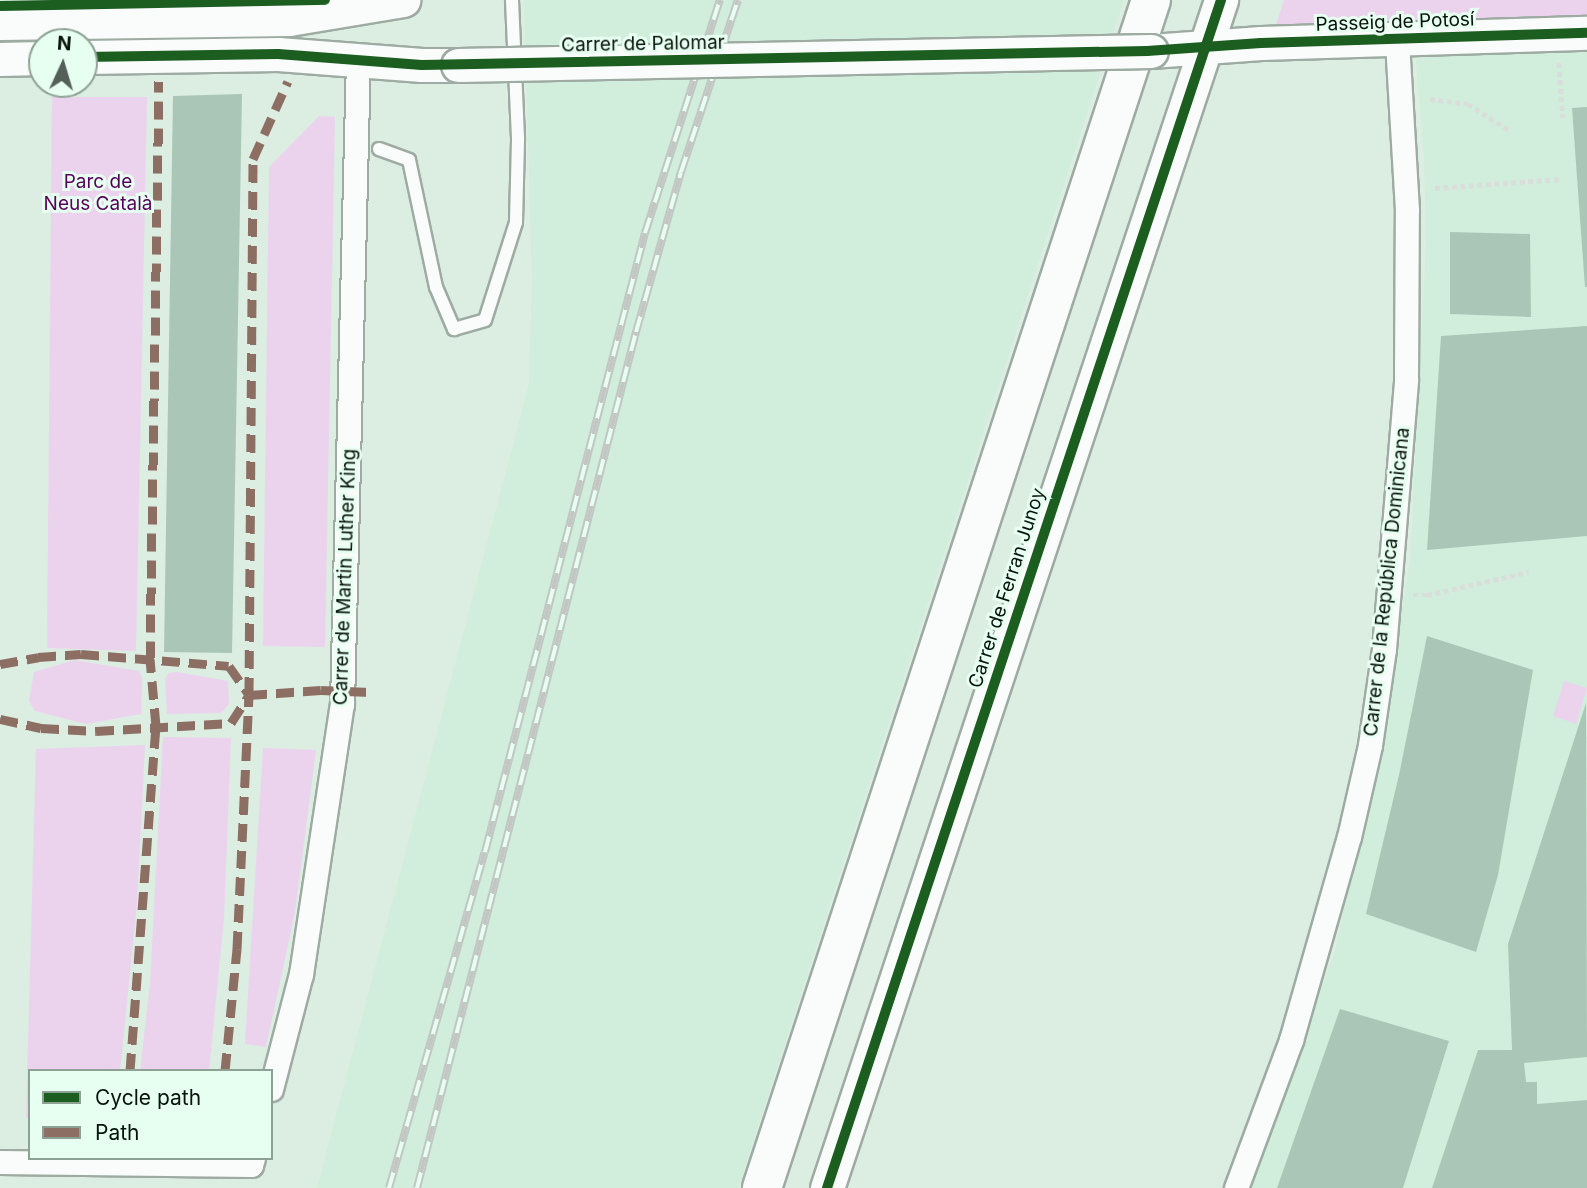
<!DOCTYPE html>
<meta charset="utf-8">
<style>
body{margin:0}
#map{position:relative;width:1587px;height:1188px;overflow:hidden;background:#dcede2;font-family:Inter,sans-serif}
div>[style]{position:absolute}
.built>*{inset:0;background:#d1eddc}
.green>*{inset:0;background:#ebd3ee}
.building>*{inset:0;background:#aac6b7}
.path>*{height:4.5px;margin-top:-2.25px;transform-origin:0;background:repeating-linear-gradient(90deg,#d9deda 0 5px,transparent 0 8.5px)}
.roads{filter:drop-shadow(2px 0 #9eaba3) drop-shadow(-2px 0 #9eaba3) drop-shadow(0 2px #9eaba3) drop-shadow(0 -2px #9eaba3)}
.lane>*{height:12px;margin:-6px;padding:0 6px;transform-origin:6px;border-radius:6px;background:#fafcfb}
.street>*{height:23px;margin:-11.5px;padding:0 11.5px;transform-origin:11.5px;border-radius:11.5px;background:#fafcfb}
.secondary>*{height:33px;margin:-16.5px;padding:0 16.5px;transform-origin:16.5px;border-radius:16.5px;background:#fafcfb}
.highway>*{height:38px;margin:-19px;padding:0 19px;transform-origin:19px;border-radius:19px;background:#fafcfb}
.rail>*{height:8px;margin-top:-4px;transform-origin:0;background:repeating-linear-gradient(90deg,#e7fff0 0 16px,#c2c7c3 0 32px);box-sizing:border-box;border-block:2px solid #c2c7c3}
.bridges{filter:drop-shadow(2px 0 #9eaba3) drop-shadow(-2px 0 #9eaba3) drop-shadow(0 2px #9eaba3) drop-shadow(0 -2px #9eaba3)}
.secondary-bridge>*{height:33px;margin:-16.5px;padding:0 16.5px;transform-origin:16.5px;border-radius:16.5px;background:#fafcfb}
.quiet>*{height:9px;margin-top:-4.5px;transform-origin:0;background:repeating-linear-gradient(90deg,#8d6e63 0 18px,transparent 0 27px)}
.cycleway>*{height:10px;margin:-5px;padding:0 5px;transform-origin:5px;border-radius:5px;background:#1b5e20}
span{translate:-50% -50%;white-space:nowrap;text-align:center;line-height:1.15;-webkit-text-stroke:6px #e7fff0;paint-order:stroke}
.street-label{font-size:19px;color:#09130d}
.park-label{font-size:19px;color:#5a005e}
.legend{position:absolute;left:28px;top:1069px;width:245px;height:91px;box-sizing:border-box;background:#e7fff0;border:2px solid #8ea195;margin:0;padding:9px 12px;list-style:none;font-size:21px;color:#09130d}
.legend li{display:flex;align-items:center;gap:14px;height:35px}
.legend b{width:35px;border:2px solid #8ea195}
.north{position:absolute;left:28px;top:28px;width:70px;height:70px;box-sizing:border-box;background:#e7fff0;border:2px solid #8ea195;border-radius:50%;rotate:4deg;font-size:19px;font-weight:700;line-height:28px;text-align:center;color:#09130d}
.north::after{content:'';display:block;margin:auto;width:24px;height:32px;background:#535f58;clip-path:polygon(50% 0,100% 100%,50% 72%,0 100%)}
</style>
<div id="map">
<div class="built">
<i style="clip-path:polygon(524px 0,1124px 0,738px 1188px,317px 1188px,529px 384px,532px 281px)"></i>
<i style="clip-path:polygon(1587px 49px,1587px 1188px,1249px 1188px,1334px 954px,1379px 760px,1410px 560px,1426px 245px,1424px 156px,1416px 61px,1425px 50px)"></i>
</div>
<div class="green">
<i style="clip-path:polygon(1284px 0,1587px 0,1587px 16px,1276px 25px)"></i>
<i style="clip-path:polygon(52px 97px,147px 97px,136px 651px,47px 648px)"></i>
<i style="clip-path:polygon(319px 116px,335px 117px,325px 647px,263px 646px,269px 167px)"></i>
<i style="clip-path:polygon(75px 660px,139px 671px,142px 678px,141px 714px,86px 724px,35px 711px,29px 701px,34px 672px)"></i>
<i style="clip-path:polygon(177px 672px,228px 681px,229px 704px,221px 713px,167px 714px,165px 678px,169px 673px)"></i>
<i style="clip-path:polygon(1564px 681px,1587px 688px,1576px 724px,1553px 716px)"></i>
<i style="clip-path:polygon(163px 737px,231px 738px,224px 919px,209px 1071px,140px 1071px,150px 984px)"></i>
<i style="clip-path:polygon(145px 745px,137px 904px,120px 1071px,30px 1071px,30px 1118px,26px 1118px,36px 749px)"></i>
<i style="clip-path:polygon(263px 748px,316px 750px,295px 912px,266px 1047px,245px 1044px)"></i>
</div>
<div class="building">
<i style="clip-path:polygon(242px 94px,232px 653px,164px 652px,173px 96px)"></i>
<i style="clip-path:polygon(1587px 107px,1587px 287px,1585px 287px,1572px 108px)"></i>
<i style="clip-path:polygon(1450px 232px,1530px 234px,1531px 317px,1450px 314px)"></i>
<i style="clip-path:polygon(1587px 326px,1587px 536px,1427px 550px,1441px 336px)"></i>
<i style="clip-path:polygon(1427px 636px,1533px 670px,1498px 875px,1476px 952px,1366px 914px,1399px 775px)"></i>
<i style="clip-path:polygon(1586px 703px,1587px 1057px,1524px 1063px,1526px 1082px,1537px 1082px,1537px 1104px,1587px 1100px,1587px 1188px,1432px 1188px,1478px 1050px,1512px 1050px,1508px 944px)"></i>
<i style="clip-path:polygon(1340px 1009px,1449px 1041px,1403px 1188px,1277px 1188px)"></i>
</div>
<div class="path">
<i style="left:1559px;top:63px;width:55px;rotate:85.8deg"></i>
<i style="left:1430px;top:99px;width:38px;rotate:7deg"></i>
<i style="left:1468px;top:104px;width:50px;rotate:32.7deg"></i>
<i style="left:1435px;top:188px;width:126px;rotate:-4.1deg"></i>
<i style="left:1413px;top:595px;width:14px"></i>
<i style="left:1427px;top:595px;width:104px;rotate:-12.8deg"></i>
</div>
<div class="roads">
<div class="lane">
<i style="left:379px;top:149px;width:32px;rotate:20deg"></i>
<i style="left:409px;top:160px;width:130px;rotate:78deg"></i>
<i style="left:436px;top:287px;width:46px;rotate:66.8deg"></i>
<i style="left:454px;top:329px;width:32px;rotate:-16deg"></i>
<i style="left:485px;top:320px;width:103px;rotate:-72.4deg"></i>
<i style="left:516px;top:222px;width:84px;rotate:-88.6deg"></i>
<i style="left:518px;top:138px;width:138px;rotate:-92.5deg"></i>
</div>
<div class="street">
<i style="left:271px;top:1089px;width:119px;rotate:-75.4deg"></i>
<i style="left:301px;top:974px;width:273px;rotate:-81.4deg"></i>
<i style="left:342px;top:704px;width:645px;rotate:-88.58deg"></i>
<i style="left:0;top:1162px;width:251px;rotate:0.7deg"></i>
<i style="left:251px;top:1165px;width:7px;rotate:-74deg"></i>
<i style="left:1236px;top:1188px;width:158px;rotate:-69.6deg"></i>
<i style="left:1291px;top:1040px;width:211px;rotate:-74.1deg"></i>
<i style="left:1349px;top:837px;width:94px;rotate:-77.1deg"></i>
<i style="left:1370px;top:745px;width:97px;rotate:-81.7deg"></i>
<i style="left:1384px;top:649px;width:271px;rotate:-85.3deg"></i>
<i style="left:1406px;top:379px;width:169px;rotate:-89.7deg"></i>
<i style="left:1407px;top:210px;width:170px;rotate:-93.4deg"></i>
</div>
<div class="secondary">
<i style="left:0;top:23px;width:289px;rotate:-0.8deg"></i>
<i style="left:289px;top:19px;width:116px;rotate:-9.5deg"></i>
<i style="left:1151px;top:51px;width:110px;rotate:-4.2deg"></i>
<i style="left:1261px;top:43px;width:326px;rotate:-1.8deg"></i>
<i style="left:84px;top:57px;width:194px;rotate:-0.9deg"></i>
<i style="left:278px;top:54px;width:144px;rotate:4.4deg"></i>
<i style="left:422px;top:65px;width:36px"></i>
<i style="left:0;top:59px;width:42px;rotate:-1.4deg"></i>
<i style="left:827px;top:1188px;width:1252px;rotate:-71.65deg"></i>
</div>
<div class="highway">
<i style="left:762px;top:1188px;width:1250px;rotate:-71.87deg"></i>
</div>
</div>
<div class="rail">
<i style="left:389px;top:1188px;width:349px;rotate:-74.1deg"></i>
<i style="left:485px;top:852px;width:639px;rotate:-75.51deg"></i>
<i style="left:645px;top:233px;width:245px;rotate:-72.2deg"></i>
<i style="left:417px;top:1188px;width:884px;rotate:-75.65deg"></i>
<i style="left:636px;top:332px;width:166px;rotate:-74.3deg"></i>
<i style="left:681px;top:172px;width:181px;rotate:-71.7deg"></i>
</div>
<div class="bridges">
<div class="secondary-bridge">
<i style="left:458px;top:65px;width:693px;rotate:-1.16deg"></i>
</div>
</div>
<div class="quiet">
<i style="left:0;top:664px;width:39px;rotate:-10deg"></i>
<i style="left:38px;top:657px;width:43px;rotate:-4deg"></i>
<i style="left:81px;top:654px;width:148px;rotate:4.6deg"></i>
<i style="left:229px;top:666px;width:35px;rotate:55deg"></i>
<i style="left:0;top:719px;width:42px;rotate:12.4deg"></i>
<i style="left:41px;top:728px;width:55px;rotate:3.1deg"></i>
<i style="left:96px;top:731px;width:135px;rotate:-3.4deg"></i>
<i style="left:231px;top:723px;width:33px;rotate:-57deg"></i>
<i style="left:249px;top:695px;width:72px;rotate:-4deg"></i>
<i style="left:321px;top:690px;width:49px;rotate:2.3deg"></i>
<i style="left:130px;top:1071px;width:346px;rotate:-85.7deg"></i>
<i style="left:156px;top:726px;width:67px;rotate:-95.1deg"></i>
<i style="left:150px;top:659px;width:578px;rotate:-89.11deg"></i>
<i style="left:225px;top:1071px;width:123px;rotate:-84.4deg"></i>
<i style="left:237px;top:949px;width:254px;rotate:-87.3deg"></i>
<i style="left:249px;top:695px;width:536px;rotate:-89.57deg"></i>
<i style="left:253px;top:159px;width:85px;rotate:-65.8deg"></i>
</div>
<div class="cycleway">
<i style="left:0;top:6px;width:325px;rotate:-1.1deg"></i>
<i style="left:84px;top:57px;width:194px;rotate:-0.9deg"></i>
<i style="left:278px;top:54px;width:144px;rotate:4.4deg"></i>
<i style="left:422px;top:65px;width:725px;rotate:-1.11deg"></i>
<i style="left:1147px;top:51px;width:114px;rotate:-4deg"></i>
<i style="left:1261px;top:43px;width:326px;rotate:-1.8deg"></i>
<i style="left:827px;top:1188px;width:1252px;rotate:-71.65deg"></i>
</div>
<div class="street-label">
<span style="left:1395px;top:22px;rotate:-2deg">Passeig de Potosí</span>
<span style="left:643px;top:44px;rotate:-1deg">Carrer de Palomar</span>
<span style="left:345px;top:577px;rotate:-88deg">Carrer de Martin Luther King</span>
<span style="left:1387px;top:582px;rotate:-84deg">Carrer de la República Dominicana</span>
<span style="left:1007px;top:588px;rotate:-72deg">Carrer de Ferran Junoy</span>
</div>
<div class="park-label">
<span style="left:98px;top:193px">Parc de<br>Neus Català</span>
</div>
<ul class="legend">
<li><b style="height:9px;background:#1b5e20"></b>Cycle path</li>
<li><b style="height:9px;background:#8d6e63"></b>Path</li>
</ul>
<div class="north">N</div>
</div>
